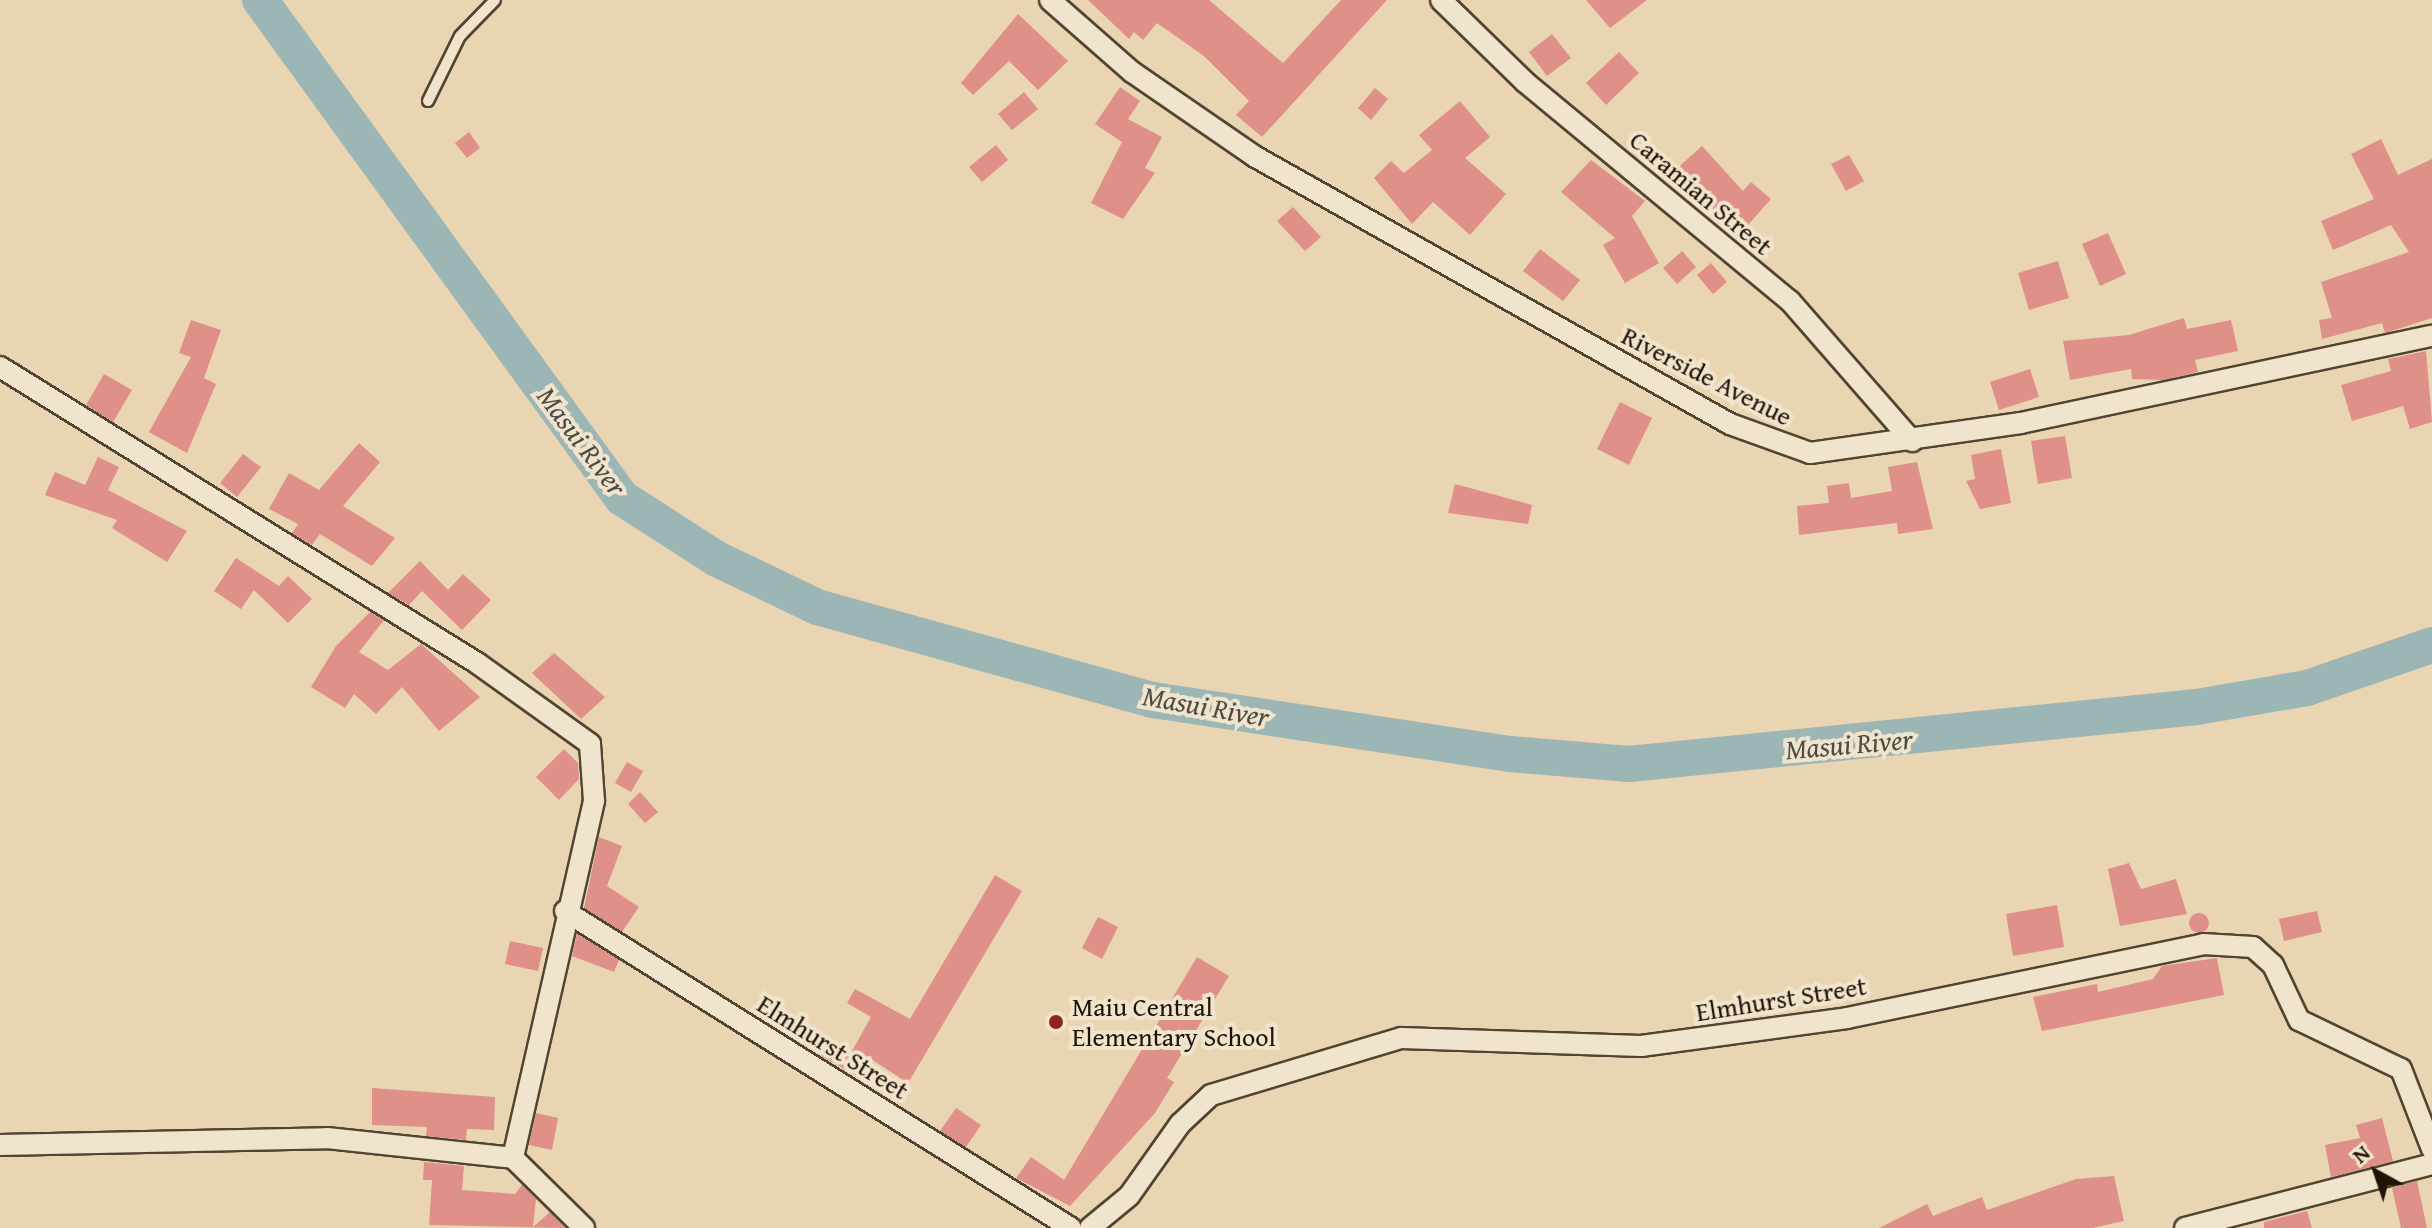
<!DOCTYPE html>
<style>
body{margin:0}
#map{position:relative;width:2432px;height:1228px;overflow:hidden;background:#e9d5b1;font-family:"Gentium Book Plus",serif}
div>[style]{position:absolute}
.river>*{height:36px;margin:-18px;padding:0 18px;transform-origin:18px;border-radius:18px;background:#9cb6b6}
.building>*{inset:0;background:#df9089}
.round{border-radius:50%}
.roads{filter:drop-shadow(2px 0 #524432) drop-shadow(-2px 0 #524432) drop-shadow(0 2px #524432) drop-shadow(0 -2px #524432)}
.service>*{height:10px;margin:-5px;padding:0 5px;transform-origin:5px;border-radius:5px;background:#f1e4cc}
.minor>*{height:20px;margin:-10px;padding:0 10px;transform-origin:10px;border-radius:10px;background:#f1e4cc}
.dots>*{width:22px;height:22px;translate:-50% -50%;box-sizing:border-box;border:4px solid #f1e4cc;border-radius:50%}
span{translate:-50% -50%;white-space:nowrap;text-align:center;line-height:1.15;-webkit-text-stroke:8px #f1e4cc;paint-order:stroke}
.street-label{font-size:26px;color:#201308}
.poi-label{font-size:26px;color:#201308}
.left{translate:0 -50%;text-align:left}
.water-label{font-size:28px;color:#4b4c45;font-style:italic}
.north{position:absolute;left:2336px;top:1132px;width:80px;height:80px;-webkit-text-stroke:6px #f1e4cc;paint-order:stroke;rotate:320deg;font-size:22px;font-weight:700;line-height:32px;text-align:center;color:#201308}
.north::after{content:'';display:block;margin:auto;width:28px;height:36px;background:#201308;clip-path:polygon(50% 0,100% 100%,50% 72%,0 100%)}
</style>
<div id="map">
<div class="river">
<i style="left:260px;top:0;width:616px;rotate:53.99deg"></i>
<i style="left:622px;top:498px;width:113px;rotate:32.7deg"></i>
<i style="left:717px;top:559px;width:111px;rotate:25.6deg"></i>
<i style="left:817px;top:607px;width:349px;rotate:15.5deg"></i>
<i style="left:1153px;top:700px;width:361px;rotate:8.6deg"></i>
<i style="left:1510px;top:754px;width:119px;rotate:4.8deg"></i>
<i style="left:1629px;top:764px;width:571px;rotate:-5.73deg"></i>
<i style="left:2197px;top:707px;width:112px;rotate:-9.8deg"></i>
<i style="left:2307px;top:688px;width:132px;rotate:-19deg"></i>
</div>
<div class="building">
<i style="clip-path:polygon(1088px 0,1209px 0,1283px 63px,1341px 0,1387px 0,1262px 137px,1236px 115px,1249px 101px,1204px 56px,1157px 23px,1143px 40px,1134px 32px,1129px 39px)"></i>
<i style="clip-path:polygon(1586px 0,1647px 0,1610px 28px)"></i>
<i style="clip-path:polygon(1018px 14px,1068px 61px,1038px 90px,1009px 61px,973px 95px,961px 83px)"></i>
<i style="clip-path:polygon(1552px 34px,1571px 58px,1547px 76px,1529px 52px)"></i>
<i style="clip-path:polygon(1619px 52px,1639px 73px,1606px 105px,1586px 83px)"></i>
<i style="clip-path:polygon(1120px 87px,1140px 101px,1128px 119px,1162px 137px,1145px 168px,1155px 173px,1123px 219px,1091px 203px,1122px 142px,1095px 124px)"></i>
<i style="clip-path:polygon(1375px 88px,1388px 99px,1371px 120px,1358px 108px)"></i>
<i style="clip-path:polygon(1024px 92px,1038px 109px,1012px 130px,998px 114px)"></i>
<i style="clip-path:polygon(1460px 101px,1490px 137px,1465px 158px,1506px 194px,1470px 235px,1433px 202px,1412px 224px,1374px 178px,1391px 161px,1404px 173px,1432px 150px,1419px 135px)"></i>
<i style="clip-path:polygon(469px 132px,480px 148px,467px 158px,455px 143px)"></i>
<i style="clip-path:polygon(2381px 139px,2398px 175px,2432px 159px,2432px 318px,2385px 333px,2382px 323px,2322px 339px,2319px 320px,2332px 318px,2321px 282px,2409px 252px,2391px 225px,2333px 250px,2321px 221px,2374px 199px,2351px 154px)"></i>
<i style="clip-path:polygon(996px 145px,1008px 160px,982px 182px,969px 167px)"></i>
<i style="clip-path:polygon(1702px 146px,1743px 191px,1751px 182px,1771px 199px,1740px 234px,1672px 173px)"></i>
<i style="clip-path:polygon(1849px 155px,1864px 181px,1846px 191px,1831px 164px)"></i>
<i style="clip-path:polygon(1591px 160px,1645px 201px,1632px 216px,1659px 263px,1625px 283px,1603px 245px,1615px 238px,1561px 192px)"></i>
<i style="clip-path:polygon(1293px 207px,1321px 237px,1305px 251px,1277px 221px)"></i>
<i style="clip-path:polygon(2108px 233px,2126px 274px,2100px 286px,2082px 244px)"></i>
<i style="clip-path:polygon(1540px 249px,1580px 280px,1563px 301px,1523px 271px)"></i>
<i style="clip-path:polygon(1682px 251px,1696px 267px,1677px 284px,1663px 268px)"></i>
<i style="clip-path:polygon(2058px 261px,2069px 298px,2029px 310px,2018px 273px)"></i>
<i style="clip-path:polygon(1711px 263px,1727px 282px,1713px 294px,1697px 275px)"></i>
<i style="clip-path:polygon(2184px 318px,2187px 329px,2231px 320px,2238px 351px,2195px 360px,2198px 372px,2163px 380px,2132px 379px,2131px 369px,2070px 380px,2063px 341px,2129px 335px)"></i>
<i style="clip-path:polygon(191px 320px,221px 330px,204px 378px,216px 384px,187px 453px,149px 432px,191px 357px,179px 353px)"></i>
<i style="clip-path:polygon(2426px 351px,2432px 422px,2410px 429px,2403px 406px,2352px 421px,2341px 385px,2391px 371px,2388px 359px)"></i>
<i style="clip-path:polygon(2030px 369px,2039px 397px,1999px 410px,1990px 382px)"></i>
<i style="clip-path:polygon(104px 374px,132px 390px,113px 422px,86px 405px)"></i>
<i style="clip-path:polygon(1620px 402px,1652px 418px,1629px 465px,1597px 449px)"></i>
<i style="clip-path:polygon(2065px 436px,2072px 478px,2038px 484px,2031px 441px)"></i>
<i style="clip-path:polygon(359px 443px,380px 462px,343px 506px,395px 538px,372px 566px,320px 534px,312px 545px,292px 533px,298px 524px,269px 509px,289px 473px,319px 490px)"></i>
<i style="clip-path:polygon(2001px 449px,2011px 503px,1980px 509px,1966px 481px,1975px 479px,1971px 455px)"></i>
<i style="clip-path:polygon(243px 454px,261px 467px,237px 497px,220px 483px)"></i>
<i style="clip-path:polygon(98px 457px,119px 467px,108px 490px,187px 531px,167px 562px,112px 528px,117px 520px,45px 495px,55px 472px,85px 485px)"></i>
<i style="clip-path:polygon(1917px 462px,1933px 529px,1898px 534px,1897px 523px,1799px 535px,1797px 506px,1829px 503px,1827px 486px,1849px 483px,1851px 498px,1892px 491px,1888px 467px)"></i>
<i style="clip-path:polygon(1455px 484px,1532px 505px,1528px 524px,1448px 513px)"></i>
<i style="clip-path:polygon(236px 558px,279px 586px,288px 576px,312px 599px,288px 623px,254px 590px,241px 609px,214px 591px)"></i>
<i style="clip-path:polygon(420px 561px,448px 590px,463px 574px,491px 600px,462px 630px,422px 591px,409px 605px,388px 593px)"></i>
<i style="clip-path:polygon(370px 612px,384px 620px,359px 652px,388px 670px,421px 644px,480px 697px,439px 731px,402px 687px,376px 714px,354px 694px,345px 708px,311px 687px,336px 646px)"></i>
<i style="clip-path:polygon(554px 653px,605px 697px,581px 719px,532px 673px)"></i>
<i style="clip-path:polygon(564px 749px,578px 763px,579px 779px,559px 800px,536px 777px)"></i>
<i style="clip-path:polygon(627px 762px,643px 771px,631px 792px,615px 783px)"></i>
<i style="clip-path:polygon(640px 792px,658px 812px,645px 823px,628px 804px)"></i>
<i style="clip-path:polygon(599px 837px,622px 846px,607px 886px,639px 907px,622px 932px,584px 908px)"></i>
<i style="clip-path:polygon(2129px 863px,2141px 889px,2176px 879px,2187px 914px,2120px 926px,2108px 869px)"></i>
<i style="clip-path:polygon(995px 875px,1022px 891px,908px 1083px,871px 1059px,861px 1078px,821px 1056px,828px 1042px,851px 1053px,871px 1017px,847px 1003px,855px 989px,910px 1019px)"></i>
<i style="clip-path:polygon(2057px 905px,2064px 947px,2013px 956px,2006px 914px)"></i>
<i style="clip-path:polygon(2317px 911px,2322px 932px,2284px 941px,2279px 919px)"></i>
<i class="round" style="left:2189px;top:913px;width:20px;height:20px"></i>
<i style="clip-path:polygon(1098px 917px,1118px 927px,1102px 959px,1082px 948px)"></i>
<i style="clip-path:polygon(577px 934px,619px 960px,614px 972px,572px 956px)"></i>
<i style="clip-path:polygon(510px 941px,543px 948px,538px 971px,505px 964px)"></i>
<i style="clip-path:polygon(1197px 957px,1229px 976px,1167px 1078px,1174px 1082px,1155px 1113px,1070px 1206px,1016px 1178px,1031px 1157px,1064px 1180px)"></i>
<i style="clip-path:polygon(2217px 958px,2224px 995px,2042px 1031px,2033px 997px,2097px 984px,2098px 992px,2153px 979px,2162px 966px)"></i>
<i style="clip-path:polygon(372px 1088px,495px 1097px,494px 1130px,467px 1129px,466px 1140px,426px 1136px,427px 1127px,372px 1125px)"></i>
<i style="clip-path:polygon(956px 1108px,981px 1125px,966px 1147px,940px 1131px)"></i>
<i style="clip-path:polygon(536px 1113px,558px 1118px,552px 1150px,529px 1145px)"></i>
<i style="clip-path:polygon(2382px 1118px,2393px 1161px,2331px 1177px,2325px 1145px,2360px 1138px,2356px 1125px)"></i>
<i style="clip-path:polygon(424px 1162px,464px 1166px,462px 1190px,515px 1194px,522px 1185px,536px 1199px,533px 1227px,550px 1212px,565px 1228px,429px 1225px,432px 1180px,423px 1180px)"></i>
<i style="clip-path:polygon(2114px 1176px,2124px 1221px,2093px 1228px,1879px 1228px,1927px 1204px,1933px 1216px,1982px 1197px,1987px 1210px,2076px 1179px)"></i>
<i style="clip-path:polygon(2417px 1181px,2427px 1228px,2401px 1228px,2392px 1188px)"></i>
<i style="clip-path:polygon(2307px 1211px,2312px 1228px,2264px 1228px,2264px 1222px)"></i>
</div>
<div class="roads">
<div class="service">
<i style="left:428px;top:101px;width:72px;rotate:-63.8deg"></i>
<i style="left:460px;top:36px;width:50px;rotate:-45.8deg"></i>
</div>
<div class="minor">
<i style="left:1050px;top:0;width:109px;rotate:41.3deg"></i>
<i style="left:1132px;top:72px;width:148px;rotate:34.5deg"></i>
<i style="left:1254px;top:156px;width:546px;rotate:29.38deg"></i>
<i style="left:1730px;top:424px;width:85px;rotate:19.9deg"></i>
<i style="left:1810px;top:453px;width:213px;rotate:-8.1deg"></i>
<i style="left:2021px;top:423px;width:420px;rotate:-12deg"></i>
<i style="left:1441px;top:0;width:117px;rotate:44.3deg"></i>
<i style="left:1525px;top:82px;width:344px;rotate:39.6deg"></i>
<i style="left:1790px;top:301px;width:186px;rotate:48.9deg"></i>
<i style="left:0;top:367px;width:561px;rotate:31.82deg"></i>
<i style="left:477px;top:663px;width:139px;rotate:35.6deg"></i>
<i style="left:590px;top:744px;width:57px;rotate:86deg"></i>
<i style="left:594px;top:801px;width:366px;rotate:102.8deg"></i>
<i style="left:565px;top:911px;width:597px;rotate:32.07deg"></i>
<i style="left:0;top:1145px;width:327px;rotate:-1.2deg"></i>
<i style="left:327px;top:1138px;width:187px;rotate:6.1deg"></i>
<i style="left:513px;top:1158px;width:100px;rotate:44.6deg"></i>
<i style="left:1090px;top:1228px;width:50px;rotate:-39.4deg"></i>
<i style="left:1129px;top:1196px;width:88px;rotate:-54.7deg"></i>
<i style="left:1180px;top:1124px;width:42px;rotate:-43.1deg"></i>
<i style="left:1211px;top:1095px;width:198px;rotate:-16.7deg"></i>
<i style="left:1401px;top:1038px;width:240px;rotate:1.9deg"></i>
<i style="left:1641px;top:1046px;width:208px;rotate:-7.7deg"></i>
<i style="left:1847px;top:1018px;width:364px;rotate:-11.7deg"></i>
<i style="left:2203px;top:944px;width:50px;rotate:3.4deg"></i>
<i style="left:2253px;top:947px;width:27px;rotate:42deg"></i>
<i style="left:2273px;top:965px;width:61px;rotate:64.7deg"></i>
<i style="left:2299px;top:1020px;width:113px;rotate:25.7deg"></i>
<i style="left:2401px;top:1069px;width:86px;rotate:68.8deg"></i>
<i style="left:2185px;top:1228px;width:255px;rotate:-14.5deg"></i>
</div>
</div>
<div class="dots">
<i style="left:1056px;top:1022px;background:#8f2418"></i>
</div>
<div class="street-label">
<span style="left:1701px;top:193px;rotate:40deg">Caramian Street</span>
<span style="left:1707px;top:376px;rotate:27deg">Riverside Avenue</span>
<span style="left:1781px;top:999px;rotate:-9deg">Elmhurst Street</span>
<span style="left:833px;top:1047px;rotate:32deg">Elmhurst Street</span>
</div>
<div class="poi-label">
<span class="left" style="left:1072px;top:1022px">Maiu Central<br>Elementary School</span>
</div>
<div class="water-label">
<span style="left:582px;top:441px;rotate:53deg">Masui River</span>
<span style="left:1206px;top:706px;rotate:10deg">Masui River</span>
<span style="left:1849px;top:744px;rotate:-5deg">Masui River</span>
</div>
<div class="north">N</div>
</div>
